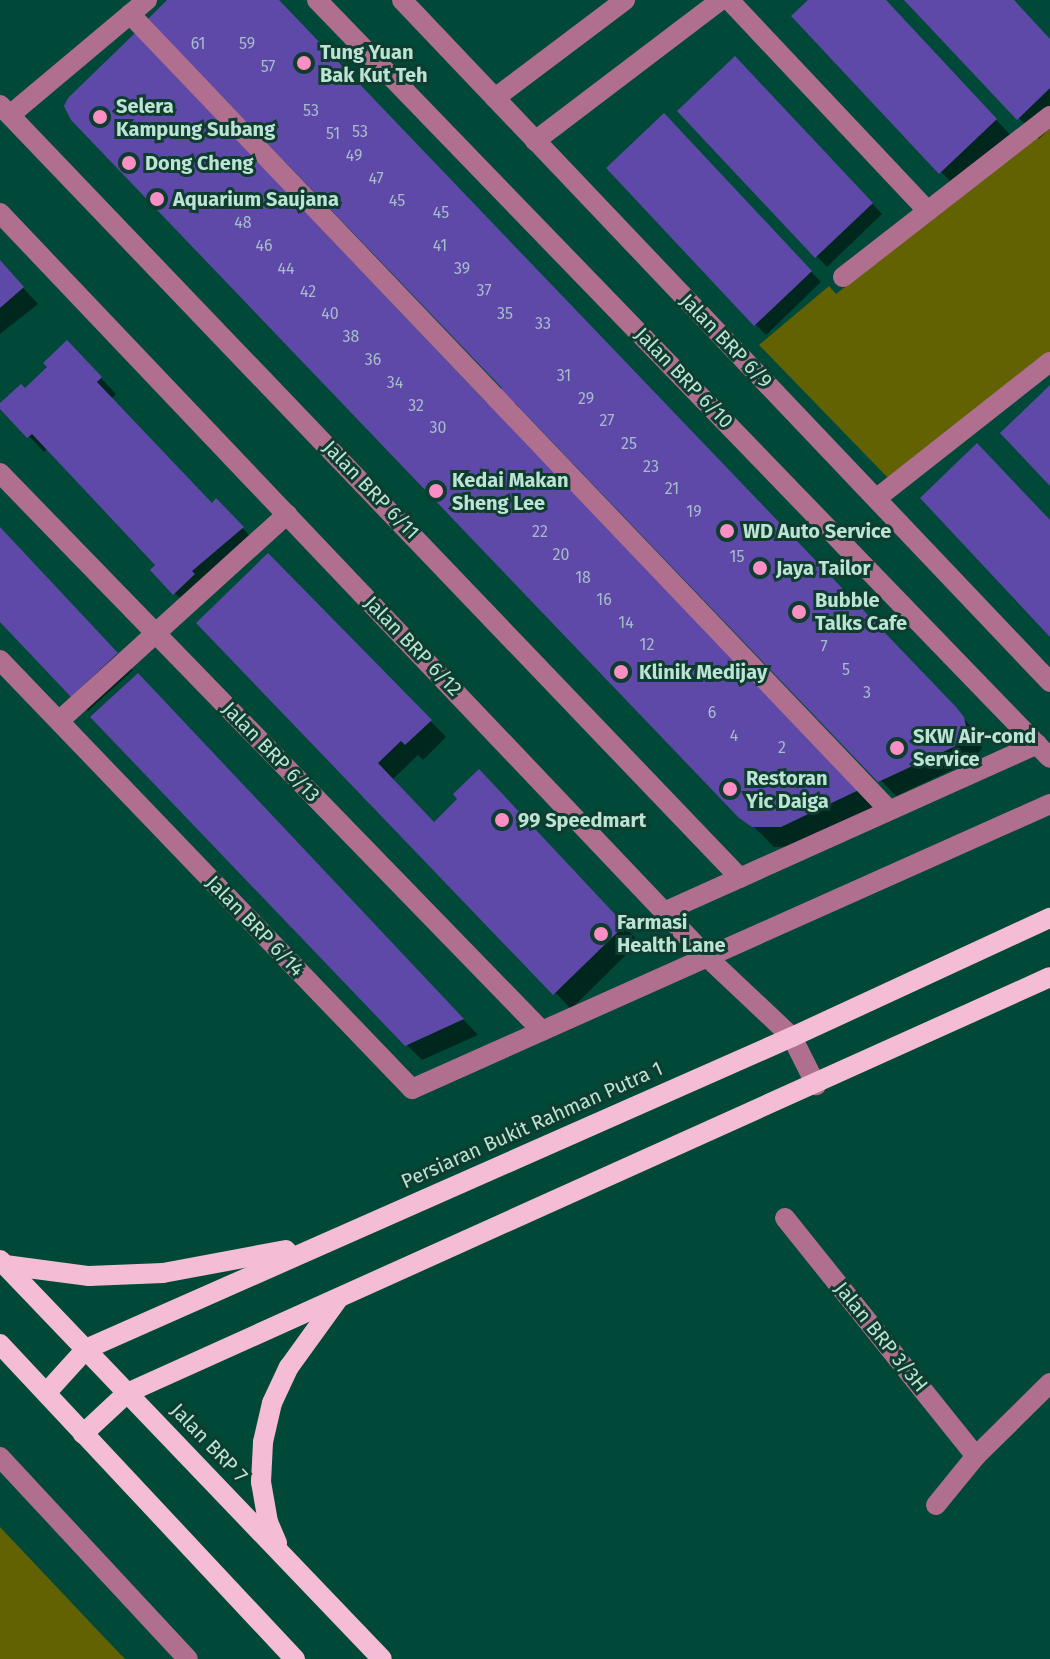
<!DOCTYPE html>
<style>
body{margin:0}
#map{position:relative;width:1050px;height:1659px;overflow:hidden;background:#004938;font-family:"Fira Sans",sans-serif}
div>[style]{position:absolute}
.green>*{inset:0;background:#626203}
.shadow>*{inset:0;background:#0007}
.building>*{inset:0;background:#5f49a8}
.minor>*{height:20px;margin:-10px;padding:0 10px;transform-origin:10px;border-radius:10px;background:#b16f8f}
.major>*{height:20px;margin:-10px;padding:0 10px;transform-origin:10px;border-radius:10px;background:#f4bdd5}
.dots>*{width:22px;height:22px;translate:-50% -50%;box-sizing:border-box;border:4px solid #0e3c2f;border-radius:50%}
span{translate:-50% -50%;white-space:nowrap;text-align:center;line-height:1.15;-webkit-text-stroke:6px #0e3c2f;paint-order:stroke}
.number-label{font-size:16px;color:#a5bcc9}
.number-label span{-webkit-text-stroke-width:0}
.poi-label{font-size:20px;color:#bce3d4;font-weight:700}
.left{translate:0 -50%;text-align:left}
.street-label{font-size:20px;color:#bce3d4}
</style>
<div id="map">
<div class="green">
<i style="clip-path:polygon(1050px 126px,1050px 353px,889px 479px,759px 345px,829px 286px,836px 294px)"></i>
<i style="clip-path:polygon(0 1527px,102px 1635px,125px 1659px,0 1659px)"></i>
</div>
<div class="shadow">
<i style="clip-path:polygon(170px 0,277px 0,979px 735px,982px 748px,973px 760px,896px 796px,521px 406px,505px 422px,880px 810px,802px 846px,774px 847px,753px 826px,487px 405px,505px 388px)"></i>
<i style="clip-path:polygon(811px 0,884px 0,1016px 141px,961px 193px,794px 16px)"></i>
<i style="clip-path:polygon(907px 0,1012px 0,1050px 40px,1050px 128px,1039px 139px)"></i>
<i style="clip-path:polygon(746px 70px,882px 214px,827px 267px,680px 112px)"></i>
<i style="clip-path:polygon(674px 126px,821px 282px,766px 335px,755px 324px)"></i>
<i style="clip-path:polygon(0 263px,38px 304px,0 334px)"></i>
<i style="clip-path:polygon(82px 358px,116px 394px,111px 399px,212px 505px,216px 501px,258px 544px,190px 609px,153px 570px,158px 565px,48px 448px,44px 452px,0 406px)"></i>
<i style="clip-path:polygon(0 529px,133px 670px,88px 711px,0 619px)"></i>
<i style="clip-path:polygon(268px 556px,446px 737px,423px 760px,418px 755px,392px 780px,434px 824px,495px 788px,639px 942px,571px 1009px,199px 623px)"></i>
<i style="clip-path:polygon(153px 692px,478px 1035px,422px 1060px,406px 1044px)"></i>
</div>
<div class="building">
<i style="clip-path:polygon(167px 0,279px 0,956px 707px,964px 717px,967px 731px,958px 745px,878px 782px,515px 403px,502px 416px,861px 789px,781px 827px,752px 827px,739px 818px,71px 120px,64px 106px,68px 98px,135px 33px,487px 403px,502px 388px,148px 19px)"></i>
<i style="clip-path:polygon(808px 0,886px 0,997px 119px,939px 174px,791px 16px)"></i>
<i style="clip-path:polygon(904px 0,1014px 0,1050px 39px,1050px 88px,1017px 120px)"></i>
<i style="clip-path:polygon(735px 56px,873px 203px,815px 258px,677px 111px)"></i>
<i style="clip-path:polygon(664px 113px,812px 271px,754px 326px,606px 168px)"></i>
<i style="clip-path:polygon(0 260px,24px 287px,0 308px)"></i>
<i style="clip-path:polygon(67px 340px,102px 377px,97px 382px,212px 503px,216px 498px,244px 527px,192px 571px,195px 574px,173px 595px,150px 570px,155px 565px,32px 434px,27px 438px,0 409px,0 403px,21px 384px,25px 388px,47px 367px,43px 363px)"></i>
<i style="clip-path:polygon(1050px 385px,1050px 486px,1000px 433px)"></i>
<i style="clip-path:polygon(977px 443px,1050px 520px,1050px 637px,920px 498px)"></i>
<i style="clip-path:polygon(0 527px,118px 653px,71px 697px,0 622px)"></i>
<i style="clip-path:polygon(268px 553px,432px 720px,405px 745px,401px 741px,378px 763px,434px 822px,457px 799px,453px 794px,479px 769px,625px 925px,553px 995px,196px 623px)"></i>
<i style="clip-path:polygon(138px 673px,464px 1019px,405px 1046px,90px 717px)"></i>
</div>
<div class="minor">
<i style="left:317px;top:0;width:1054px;rotate:45.96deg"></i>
<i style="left:402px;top:0;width:941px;rotate:46.46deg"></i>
<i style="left:729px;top:0;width:290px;rotate:46.7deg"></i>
<i style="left:130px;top:14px;width:1100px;rotate:46.36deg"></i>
<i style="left:495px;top:98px;width:163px;rotate:-37deg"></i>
<i style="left:0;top:105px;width:1070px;rotate:46.25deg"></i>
<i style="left:10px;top:115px;width:179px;rotate:-40deg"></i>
<i style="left:535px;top:141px;width:233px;rotate:-37.2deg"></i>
<i style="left:0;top:213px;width:1026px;rotate:46.46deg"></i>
<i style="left:707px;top:957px;width:117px;rotate:43.3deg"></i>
<i style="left:792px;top:1037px;width:54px;rotate:63.4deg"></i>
<i style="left:843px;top:277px;width:262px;rotate:-37.9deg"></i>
<i style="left:0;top:473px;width:778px;rotate:45.83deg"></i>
<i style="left:877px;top:498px;width:220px;rotate:-38.2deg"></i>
<i style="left:0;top:660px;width:595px;rotate:46.16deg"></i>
<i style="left:412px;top:1089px;width:699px;rotate:-24.07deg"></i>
<i style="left:59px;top:721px;width:308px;rotate:-42.2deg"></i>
<i style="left:666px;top:911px;width:407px;rotate:-24.2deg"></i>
<i style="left:785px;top:1218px;width:305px;rotate:51.3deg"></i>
<i style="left:0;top:1457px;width:276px;rotate:47.1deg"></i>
<i style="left:936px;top:1505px;width:63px;rotate:-50.8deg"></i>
<i style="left:976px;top:1456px;width:104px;rotate:-44.6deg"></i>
</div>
<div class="major">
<i style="left:0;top:1260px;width:552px;rotate:46.25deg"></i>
<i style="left:5px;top:1265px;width:85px;rotate:7.5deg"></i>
<i style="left:89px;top:1276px;width:74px;rotate:-2.3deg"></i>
<i style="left:163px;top:1273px;width:125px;rotate:-10.6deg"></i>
<i style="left:0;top:1344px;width:432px;rotate:46.9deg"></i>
<i style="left:47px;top:1392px;width:58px;rotate:-47.8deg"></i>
<i style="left:86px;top:1349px;width:772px;rotate:-23.84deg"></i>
<i style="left:792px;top:1037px;width:284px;rotate:-24.8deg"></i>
<i style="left:83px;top:1434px;width:60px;rotate:-43deg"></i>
<i style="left:127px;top:1393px;width:1012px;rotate:-24.26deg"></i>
<i style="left:277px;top:1543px;width:23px;rotate:-113deg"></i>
<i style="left:268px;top:1522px;width:41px;rotate:-99.9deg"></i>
<i style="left:261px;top:1482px;width:40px;rotate:-87.1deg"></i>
<i style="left:263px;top:1442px;width:40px;rotate:-77deg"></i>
<i style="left:272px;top:1403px;width:40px;rotate:-65deg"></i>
<i style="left:289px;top:1367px;width:84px;rotate:-54.2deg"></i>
</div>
<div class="dots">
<i style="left:304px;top:63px;background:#fb8fc4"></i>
<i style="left:100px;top:117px;background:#fb8fc4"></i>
<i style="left:129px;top:163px;background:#fb8fc4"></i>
<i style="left:157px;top:199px;background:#fb8fc4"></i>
<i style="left:436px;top:491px;background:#fb8fc4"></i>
<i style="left:727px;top:531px;background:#fb8fc4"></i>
<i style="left:760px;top:568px;background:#fb8fc4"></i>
<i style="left:799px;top:612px;background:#fb8fc4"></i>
<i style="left:621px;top:672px;background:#fb8fc4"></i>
<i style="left:897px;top:748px;background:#fb8fc4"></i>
<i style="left:730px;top:789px;background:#fb8fc4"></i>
<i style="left:502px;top:820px;background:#fb8fc4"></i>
<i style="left:601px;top:934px;background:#fb8fc4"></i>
</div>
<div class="number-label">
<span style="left:198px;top:44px">61</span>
<span style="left:247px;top:44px">59</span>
<span style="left:268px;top:67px">57</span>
<span style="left:311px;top:111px">53</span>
<span style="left:360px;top:132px">53</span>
<span style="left:333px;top:134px">51</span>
<span style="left:354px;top:156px">49</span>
<span style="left:376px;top:179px">47</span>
<span style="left:397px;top:201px">45</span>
<span style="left:441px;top:213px">45</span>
<span style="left:243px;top:223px">48</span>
<span style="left:264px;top:246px">46</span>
<span style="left:440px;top:246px">41</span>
<span style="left:286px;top:269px">44</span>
<span style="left:462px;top:269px">39</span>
<span style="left:484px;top:291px">37</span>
<span style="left:308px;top:292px">42</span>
<span style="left:330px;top:314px">40</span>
<span style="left:505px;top:314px">35</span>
<span style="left:543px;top:324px">33</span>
<span style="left:351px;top:337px">38</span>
<span style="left:373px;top:360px">36</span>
<span style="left:564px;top:376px">31</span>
<span style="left:395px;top:383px">34</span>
<span style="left:586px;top:399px">29</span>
<span style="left:416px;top:406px">32</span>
<span style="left:607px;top:421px">27</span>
<span style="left:438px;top:428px">30</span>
<span style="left:629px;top:444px">25</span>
<span style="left:651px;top:467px">23</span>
<span style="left:672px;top:489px">21</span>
<span style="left:694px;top:512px">19</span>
<span style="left:540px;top:532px">22</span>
<span style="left:561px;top:555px">20</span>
<span style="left:737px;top:557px">15</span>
<span style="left:583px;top:578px">18</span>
<span style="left:604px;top:600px">16</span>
<span style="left:626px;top:623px">14</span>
<span style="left:647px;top:645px">12</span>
<span style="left:824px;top:647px">7</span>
<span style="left:846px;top:670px">5</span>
<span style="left:867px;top:693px">3</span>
<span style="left:712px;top:713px">6</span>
<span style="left:734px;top:736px">4</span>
<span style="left:782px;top:748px">2</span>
</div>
<div class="poi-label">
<span class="left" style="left:320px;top:64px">Tung Yuan<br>Bak Kut Teh</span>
<span class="left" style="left:116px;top:118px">Selera<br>Kampung Subang</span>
<span class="left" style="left:145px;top:163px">Dong Cheng</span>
<span class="left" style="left:173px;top:199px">Aquarium Saujana</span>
<span class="left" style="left:452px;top:492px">Kedai Makan<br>Sheng Lee</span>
<span class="left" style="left:743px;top:531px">WD Auto Service</span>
<span class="left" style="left:776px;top:568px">Jaya Tailor</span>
<span class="left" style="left:815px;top:612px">Bubble<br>Talks Cafe</span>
<span class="left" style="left:639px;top:672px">Klinik Medijay</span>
<span class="left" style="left:913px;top:748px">SKW Air-cond<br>Service</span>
<span class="left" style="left:746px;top:790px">Restoran<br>Yic Daiga</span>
<span class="left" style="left:518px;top:820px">99 Speedmart</span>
<span class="left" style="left:617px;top:934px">Farmasi<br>Health Lane</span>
</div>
<div class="street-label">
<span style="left:726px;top:341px;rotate:46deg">Jalan BRP 6/9</span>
<span style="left:684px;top:378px;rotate:46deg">Jalan BRP 6/10</span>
<span style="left:371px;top:490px;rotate:46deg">Jalan BRP 6/11</span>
<span style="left:413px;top:646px;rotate:46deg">Jalan BRP 6/12</span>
<span style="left:271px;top:752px;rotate:46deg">Jalan BRP 6/13</span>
<span style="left:255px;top:926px;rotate:46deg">Jalan BRP 6/14</span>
<span style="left:532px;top:1125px;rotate:-24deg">Persiaran Bukit Rahman Putra 1</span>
<span style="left:881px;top:1337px;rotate:51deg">Jalan BRP 3/3H</span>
<span style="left:209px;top:1443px;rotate:46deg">Jalan BRP 7</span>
</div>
</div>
